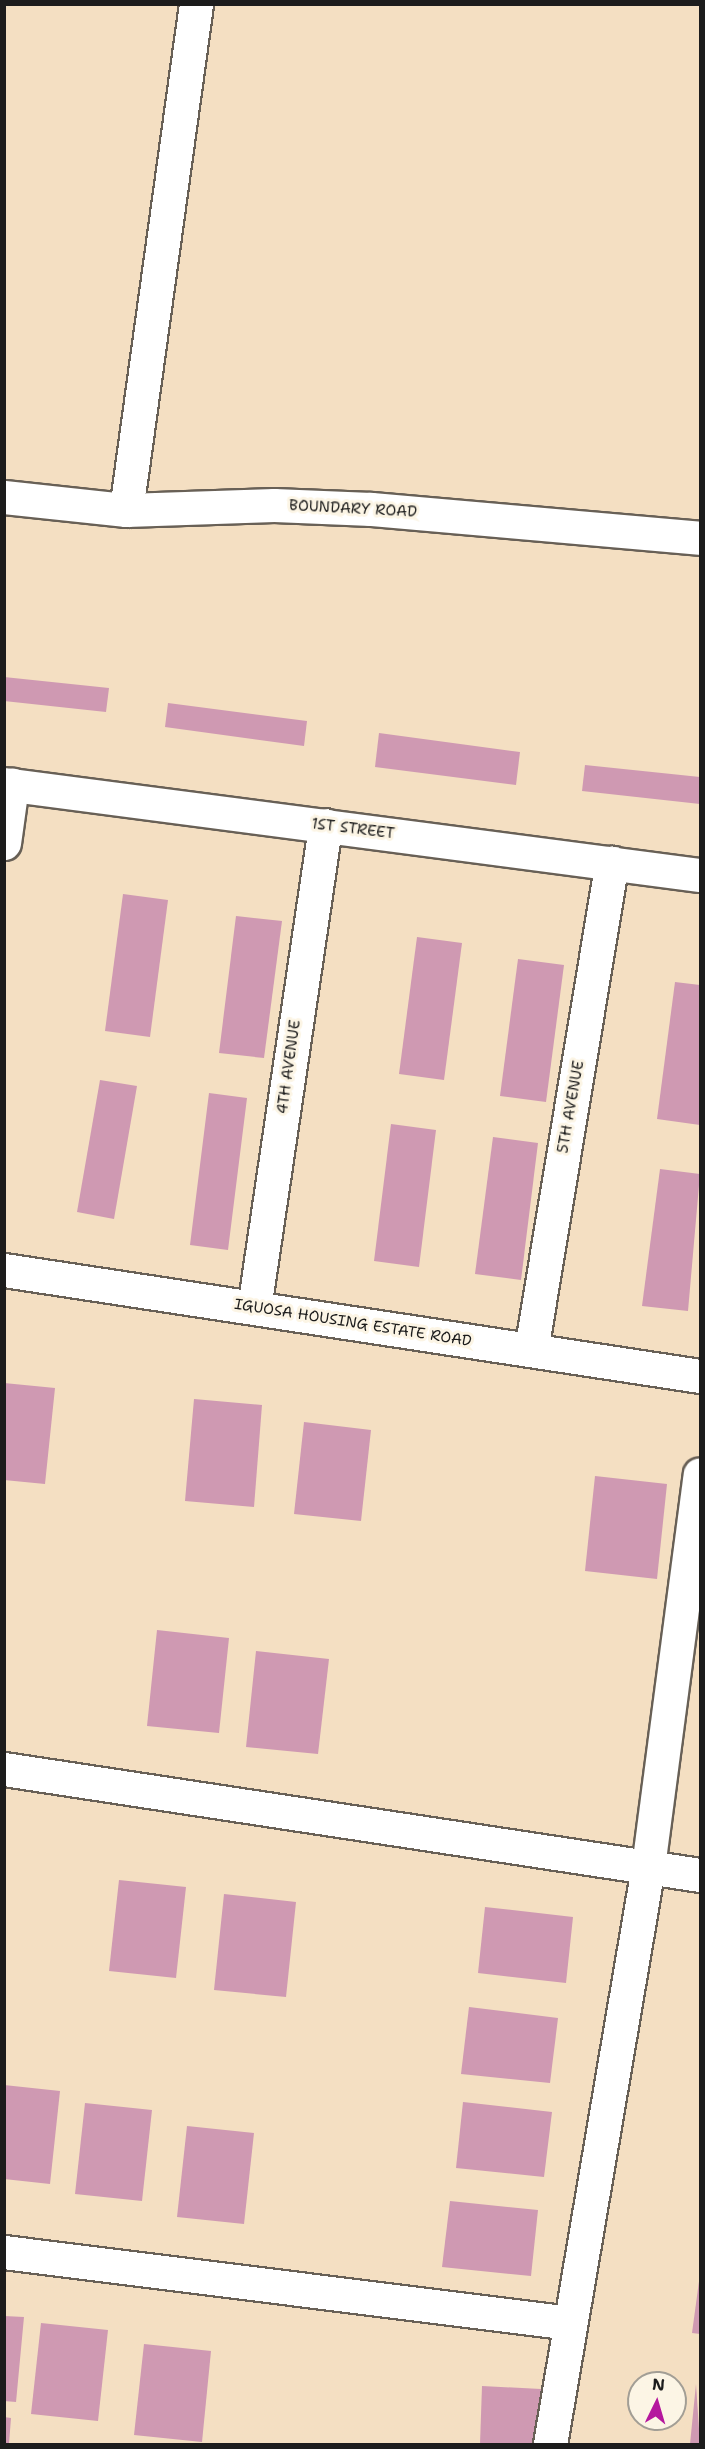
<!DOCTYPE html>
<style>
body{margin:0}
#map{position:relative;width:705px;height:2449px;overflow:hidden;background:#f4dfc2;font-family:"Shantell Sans",sans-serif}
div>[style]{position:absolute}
.building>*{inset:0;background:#cf99b2}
.roads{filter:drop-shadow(2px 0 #686056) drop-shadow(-2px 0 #686056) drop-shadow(0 2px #686056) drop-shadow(0 -2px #686056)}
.minor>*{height:33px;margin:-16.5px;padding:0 16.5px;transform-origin:16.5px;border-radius:16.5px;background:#fff}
span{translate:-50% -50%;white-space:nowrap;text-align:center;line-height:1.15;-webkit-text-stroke:6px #fcf5e5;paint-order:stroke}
.street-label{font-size:15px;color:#1c1c1c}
.frame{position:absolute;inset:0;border:6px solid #1c1c1c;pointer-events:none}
.north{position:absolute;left:627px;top:2371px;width:60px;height:60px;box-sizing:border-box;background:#fcf5e5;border:2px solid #a29e95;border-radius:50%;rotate:5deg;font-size:16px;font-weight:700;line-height:24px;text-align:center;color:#1c1c1c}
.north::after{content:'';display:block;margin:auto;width:21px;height:27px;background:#b5179e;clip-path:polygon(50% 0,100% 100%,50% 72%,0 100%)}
</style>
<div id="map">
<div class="building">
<i style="clip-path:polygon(4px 677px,109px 688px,106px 712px,4px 701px)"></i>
<i style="clip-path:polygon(168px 703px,307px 721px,304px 746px,165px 727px)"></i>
<i style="clip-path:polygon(379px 733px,520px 752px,516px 785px,375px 767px)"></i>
<i style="clip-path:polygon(585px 765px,700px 777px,700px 804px,582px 791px)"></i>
<i style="clip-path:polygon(123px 894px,168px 900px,150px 1037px,105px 1031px)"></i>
<i style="clip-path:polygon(236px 916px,282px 921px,264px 1058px,219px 1053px)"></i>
<i style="clip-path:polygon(417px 937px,462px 943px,444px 1080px,399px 1074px)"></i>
<i style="clip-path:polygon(518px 959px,564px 965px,546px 1102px,500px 1096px)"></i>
<i style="clip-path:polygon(675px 982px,700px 985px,700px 1125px,657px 1119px)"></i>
<i style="clip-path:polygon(100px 1080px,137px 1086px,114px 1219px,77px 1212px)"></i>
<i style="clip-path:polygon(209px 1093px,247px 1098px,228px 1250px,190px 1245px)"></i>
<i style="clip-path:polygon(391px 1124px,436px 1130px,419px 1267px,374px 1261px)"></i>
<i style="clip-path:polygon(493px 1137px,538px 1143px,521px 1280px,475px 1274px)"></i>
<i style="clip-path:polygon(660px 1169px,700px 1174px,688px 1311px,642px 1306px)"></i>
<i style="clip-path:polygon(4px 1383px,55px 1388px,45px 1484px,4px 1480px)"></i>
<i style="clip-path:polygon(194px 1399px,262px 1405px,254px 1507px,185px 1501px)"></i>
<i style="clip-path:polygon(304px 1422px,371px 1430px,361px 1521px,294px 1514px)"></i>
<i style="clip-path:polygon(595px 1476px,667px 1484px,657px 1579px,585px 1571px)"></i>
<i style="clip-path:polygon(157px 1630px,229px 1638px,219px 1733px,147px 1726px)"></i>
<i style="clip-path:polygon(256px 1651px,329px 1659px,318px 1754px,246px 1747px)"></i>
<i style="clip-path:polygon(119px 1880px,186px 1887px,176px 1978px,109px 1971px)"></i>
<i style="clip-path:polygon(224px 1894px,296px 1902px,286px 1997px,214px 1990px)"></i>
<i style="clip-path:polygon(485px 1907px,573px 1917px,566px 1983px,478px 1973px)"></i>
<i style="clip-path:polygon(469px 2007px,558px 2018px,550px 2083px,461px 2074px)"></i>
<i style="clip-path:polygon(4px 2085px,60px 2091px,50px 2184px,4px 2179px)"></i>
<i style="clip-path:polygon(463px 2102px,552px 2112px,544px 2177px,456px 2168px)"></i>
<i style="clip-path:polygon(85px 2103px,152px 2110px,142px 2201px,75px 2194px)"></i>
<i style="clip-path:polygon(187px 2126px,254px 2133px,244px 2224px,177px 2217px)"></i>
<i style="clip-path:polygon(450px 2201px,538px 2210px,531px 2276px,442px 2267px)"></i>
<i style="clip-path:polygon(700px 2274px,700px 2334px,692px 2333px)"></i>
<i style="clip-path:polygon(4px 2316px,24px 2317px,16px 2402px,4px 2401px)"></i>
<i style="clip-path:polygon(41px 2323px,108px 2330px,98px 2421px,31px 2414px)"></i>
<i style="clip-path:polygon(144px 2344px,211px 2351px,202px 2442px,134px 2435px)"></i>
<i style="clip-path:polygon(696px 2384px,700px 2444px,690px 2444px)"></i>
<i style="clip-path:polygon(482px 2386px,541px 2389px,538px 2444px,480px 2444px)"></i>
<i style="clip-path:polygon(4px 2417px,11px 2418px,9px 2444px,4px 2444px)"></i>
</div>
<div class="roads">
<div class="minor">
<i style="left:4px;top:497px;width:123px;rotate:6.1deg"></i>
<i style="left:126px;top:510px;width:148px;rotate:-1.9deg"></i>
<i style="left:274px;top:505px;width:97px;rotate:2.4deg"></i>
<i style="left:371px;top:509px;width:330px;rotate:5deg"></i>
<i style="left:126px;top:510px;width:511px;rotate:-82.12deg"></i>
<i style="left:4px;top:784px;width:702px;rotate:7.45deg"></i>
<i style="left:4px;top:843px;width:59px;rotate:-82.1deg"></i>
<i style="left:4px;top:1270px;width:704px;rotate:8.66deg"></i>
<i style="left:254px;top:1308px;width:488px;rotate:-81.6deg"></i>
<i style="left:531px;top:1350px;width:494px;rotate:-80.6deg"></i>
<i style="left:4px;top:1769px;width:704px;rotate:8.66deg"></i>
<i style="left:4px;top:2252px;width:570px;rotate:7.15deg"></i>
<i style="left:550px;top:2444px;width:585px;rotate:-80.36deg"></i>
<i style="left:648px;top:1867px;width:396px;rotate:-82.5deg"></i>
</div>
</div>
<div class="street-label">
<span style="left:353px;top:509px;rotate:3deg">BOUNDARY ROAD</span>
<span style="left:353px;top:829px;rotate:7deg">1ST STREET</span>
<span style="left:289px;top:1067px;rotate:-82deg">4TH AVENUE</span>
<span style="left:571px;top:1107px;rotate:-80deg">5TH AVENUE</span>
<span style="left:353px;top:1323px;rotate:9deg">IGUOSA HOUSING ESTATE ROAD</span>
</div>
<div class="frame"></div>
<div class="north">N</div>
</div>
